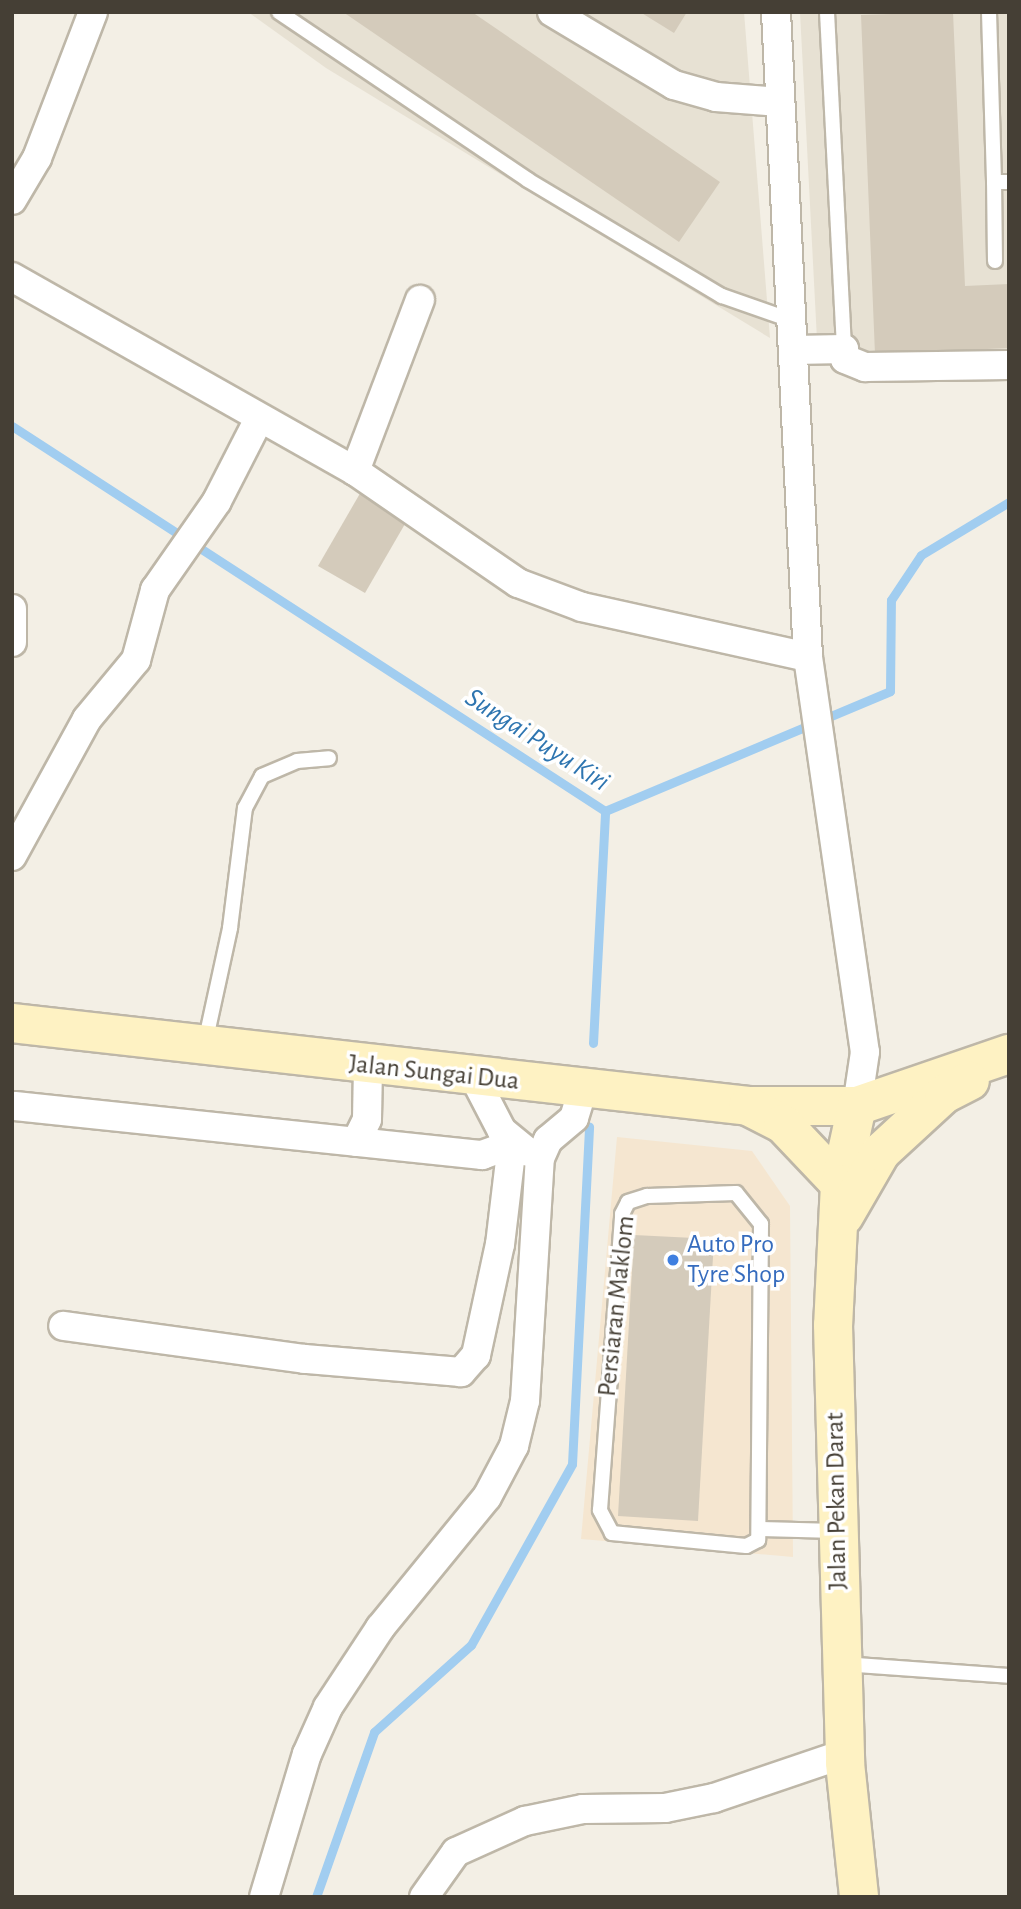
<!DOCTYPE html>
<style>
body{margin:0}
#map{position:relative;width:1021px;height:1909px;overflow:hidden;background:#f3efe5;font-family:"Alegreya Sans",sans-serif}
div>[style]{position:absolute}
.residential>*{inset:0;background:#e7e1d3}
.commercial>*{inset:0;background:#f5e6d0}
.stream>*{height:9px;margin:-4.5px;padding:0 4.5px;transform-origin:4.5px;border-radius:4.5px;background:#a1cdf0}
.building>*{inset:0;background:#d4cbbb}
.roads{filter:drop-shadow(2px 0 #beb7a8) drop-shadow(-2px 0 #beb7a8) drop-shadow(0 2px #beb7a8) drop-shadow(0 -2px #beb7a8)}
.lane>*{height:14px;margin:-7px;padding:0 7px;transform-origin:7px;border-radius:7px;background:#fff}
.street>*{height:28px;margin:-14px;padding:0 14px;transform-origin:14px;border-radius:14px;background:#fff}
.secondary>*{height:38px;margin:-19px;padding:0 19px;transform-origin:19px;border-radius:19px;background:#fef2c3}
.dots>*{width:19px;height:19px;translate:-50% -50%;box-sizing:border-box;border:4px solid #fff;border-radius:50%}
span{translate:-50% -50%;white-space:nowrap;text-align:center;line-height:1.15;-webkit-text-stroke:7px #fff;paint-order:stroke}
.street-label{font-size:26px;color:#453f35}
.shop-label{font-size:26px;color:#366cbe}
.left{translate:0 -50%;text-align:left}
.water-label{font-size:28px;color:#2e75b0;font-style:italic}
.frame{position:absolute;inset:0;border:14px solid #453f35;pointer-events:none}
</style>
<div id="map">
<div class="residential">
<i style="clip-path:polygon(248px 12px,744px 12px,770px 338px,326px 68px)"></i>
<i style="clip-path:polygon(800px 12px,1009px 12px,1009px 352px,818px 359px)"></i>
</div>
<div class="commercial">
<i style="clip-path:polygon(617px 1137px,752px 1151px,790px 1206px,793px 1557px,581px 1539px)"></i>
</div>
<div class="stream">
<i style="left:12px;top:426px;width:707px;rotate:32.99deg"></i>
<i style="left:605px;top:811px;width:309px;rotate:-22.8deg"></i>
<i style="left:890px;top:691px;width:91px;rotate:-89.4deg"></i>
<i style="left:891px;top:600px;width:54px;rotate:-56.3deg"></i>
<i style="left:921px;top:555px;width:103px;rotate:-31.1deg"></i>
<i style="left:593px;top:1043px;width:232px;rotate:-87deg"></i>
<i style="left:316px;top:1897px;width:175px;rotate:-70.6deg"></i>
<i style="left:374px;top:1732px;width:130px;rotate:-41.9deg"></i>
<i style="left:471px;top:1645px;width:207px;rotate:-60.8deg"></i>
<i style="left:572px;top:1464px;width:338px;rotate:-87.1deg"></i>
</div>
<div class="building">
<i style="clip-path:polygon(343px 12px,472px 12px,720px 182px,679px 242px)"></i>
<i style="clip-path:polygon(640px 12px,687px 12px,674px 33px)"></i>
<i style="clip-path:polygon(953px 12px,965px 286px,1009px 284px,1009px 348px,875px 354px,861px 15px)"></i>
<i style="clip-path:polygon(362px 490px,409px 517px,365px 593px,318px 566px)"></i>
<i style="clip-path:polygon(634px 1235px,714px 1239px,698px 1521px,618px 1516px)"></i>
</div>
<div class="roads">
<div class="lane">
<i style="left:279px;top:12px;width:300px;rotate:34deg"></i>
<i style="left:528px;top:180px;width:226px;rotate:30.9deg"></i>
<i style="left:722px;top:296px;width:73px;rotate:19.2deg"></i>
<i style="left:827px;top:12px;width:337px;rotate:87.1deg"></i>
<i style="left:989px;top:12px;width:170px;rotate:88.3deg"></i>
<i style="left:995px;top:261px;width:79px;rotate:-90.7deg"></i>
<i style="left:994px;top:182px;width:15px"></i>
<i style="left:205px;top:1043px;width:118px;rotate:-77.7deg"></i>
<i style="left:230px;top:928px;width:121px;rotate:-82.9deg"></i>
<i style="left:245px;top:808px;width:36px;rotate:-62deg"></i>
<i style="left:262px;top:776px;width:38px;rotate:-23deg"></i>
<i style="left:297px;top:761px;width:32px;rotate:-5deg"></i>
<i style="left:736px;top:1193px;width:40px;rotate:51deg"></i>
<i style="left:761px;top:1224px;width:316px;rotate:90.5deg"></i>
<i style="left:758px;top:1540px;width:13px;rotate:153deg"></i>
<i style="left:746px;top:1546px;width:135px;rotate:-174.5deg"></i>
<i style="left:612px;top:1533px;width:26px;rotate:-118deg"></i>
<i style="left:600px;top:1510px;width:297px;rotate:-85.7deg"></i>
<i style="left:622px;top:1214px;width:13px;rotate:-63deg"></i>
<i style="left:628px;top:1202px;width:20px;rotate:-18deg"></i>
<i style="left:647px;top:1196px;width:89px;rotate:-1.9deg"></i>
<i style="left:761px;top:1529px;width:75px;rotate:1.5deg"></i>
<i style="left:843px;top:1664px;width:166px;rotate:4.1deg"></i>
</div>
<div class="street">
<i style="left:552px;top:12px;width:142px;rotate:30.9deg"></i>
<i style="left:674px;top:85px;width:44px;rotate:15.9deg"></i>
<i style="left:716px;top:97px;width:64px;rotate:4.5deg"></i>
<i style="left:776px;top:12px;width:646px;rotate:87.16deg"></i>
<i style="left:808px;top:657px;width:399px;rotate:81.8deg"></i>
<i style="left:865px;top:1052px;width:55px;rotate:98.4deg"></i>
<i style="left:12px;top:200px;width:49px;rotate:-59.2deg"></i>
<i style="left:37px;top:158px;width:156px;rotate:-69deg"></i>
<i style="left:12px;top:277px;width:394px;rotate:29.5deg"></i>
<i style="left:355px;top:471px;width:198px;rotate:34.5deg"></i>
<i style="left:518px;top:583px;width:68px;rotate:20.6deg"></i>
<i style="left:582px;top:607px;width:231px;rotate:12.5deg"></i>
<i style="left:794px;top:350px;width:50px;rotate:-1.1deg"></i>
<i style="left:844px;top:349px;width:10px;rotate:84deg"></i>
<i style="left:845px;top:359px;width:22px;rotate:22deg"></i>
<i style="left:865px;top:367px;width:144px;rotate:-0.8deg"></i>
<i style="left:355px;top:471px;width:183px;rotate:-69.2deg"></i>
<i style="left:12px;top:609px;width:33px;rotate:90deg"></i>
<i style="left:12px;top:856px;width:156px;rotate:-61.3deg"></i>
<i style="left:87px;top:719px;width:77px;rotate:-50.3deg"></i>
<i style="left:136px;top:660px;width:73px;rotate:-74.8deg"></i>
<i style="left:155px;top:590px;width:108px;rotate:-55.1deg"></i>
<i style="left:217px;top:501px;width:90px;rotate:-62.9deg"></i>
<i style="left:474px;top:1077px;width:61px;rotate:62.6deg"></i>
<i style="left:502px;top:1131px;width:33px;rotate:39deg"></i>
<i style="left:15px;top:1106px;width:470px;rotate:6deg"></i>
<i style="left:482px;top:1155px;width:32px;rotate:-20deg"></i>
<i style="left:512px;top:1144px;width:101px;rotate:96.8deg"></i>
<i style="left:500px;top:1244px;width:114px;rotate:102.2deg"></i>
<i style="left:476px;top:1355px;width:23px;rotate:131deg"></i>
<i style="left:461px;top:1372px;width:157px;rotate:-175.2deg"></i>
<i style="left:305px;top:1359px;width:244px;rotate:-172.2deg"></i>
<i style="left:356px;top:1142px;width:25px;rotate:-64deg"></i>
<i style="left:367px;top:1119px;width:54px;rotate:-88.9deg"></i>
<i style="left:264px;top:1897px;width:149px;rotate:-73.3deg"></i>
<i style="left:307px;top:1754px;width:51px;rotate:-65.9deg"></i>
<i style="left:328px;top:1707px;width:95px;rotate:-56.6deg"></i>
<i style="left:380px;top:1628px;width:169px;rotate:-50.8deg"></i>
<i style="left:487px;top:1497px;width:58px;rotate:-62.1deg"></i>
<i style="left:514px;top:1446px;width:46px;rotate:-76.3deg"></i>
<i style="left:525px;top:1401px;width:243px;rotate:-86.5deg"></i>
<i style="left:540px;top:1158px;width:20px;rotate:-66deg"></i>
<i style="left:548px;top:1140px;width:34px;rotate:-40deg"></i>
<i style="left:574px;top:1118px;width:30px;rotate:-73deg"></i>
<i style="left:424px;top:1897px;width:55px;rotate:-54.6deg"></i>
<i style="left:456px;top:1852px;width:76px;rotate:-24.2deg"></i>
<i style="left:525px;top:1821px;width:59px;rotate:-11.7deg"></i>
<i style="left:583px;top:1809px;width:82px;rotate:-0.7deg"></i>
<i style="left:665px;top:1808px;width:50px;rotate:-11.5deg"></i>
<i style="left:714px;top:1798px;width:137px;rotate:-18.7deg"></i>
</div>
<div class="secondary">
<i style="left:12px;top:1023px;width:741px;rotate:6.43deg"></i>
<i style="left:748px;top:1106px;width:109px"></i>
<i style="left:857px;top:1106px;width:161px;rotate:-18.9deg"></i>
<i style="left:748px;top:1106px;width:39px;rotate:27deg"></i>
<i style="left:783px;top:1124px;width:83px;rotate:46.5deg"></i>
<i style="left:857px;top:1106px;width:80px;rotate:102.3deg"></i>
<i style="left:840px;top:1184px;width:141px;rotate:92.8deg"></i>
<i style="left:833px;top:1325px;width:438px;rotate:88.4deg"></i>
<i style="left:845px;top:1763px;width:135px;rotate:84deg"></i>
<i style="left:844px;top:1216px;width:74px;rotate:-60deg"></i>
<i style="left:881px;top:1152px;width:86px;rotate:-42.6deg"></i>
<i style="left:944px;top:1094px;width:29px;rotate:-27deg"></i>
</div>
</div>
<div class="dots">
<i style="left:673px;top:1260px;background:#3f7fe0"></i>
</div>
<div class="street-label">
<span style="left:434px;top:1073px;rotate:6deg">Jalan Sungai Dua</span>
<span style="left:617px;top:1306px;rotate:-84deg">Persiaran Maklom</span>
<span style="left:837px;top:1501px;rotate:-91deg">Jalan Pekan Darat</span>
</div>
<div class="shop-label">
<span class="left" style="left:687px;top:1260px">Auto Pro<br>Tyre Shop</span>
</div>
<div class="water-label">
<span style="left:537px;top:740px;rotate:33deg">Sungai Puyu Kiri</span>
</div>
<div class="frame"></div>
</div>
